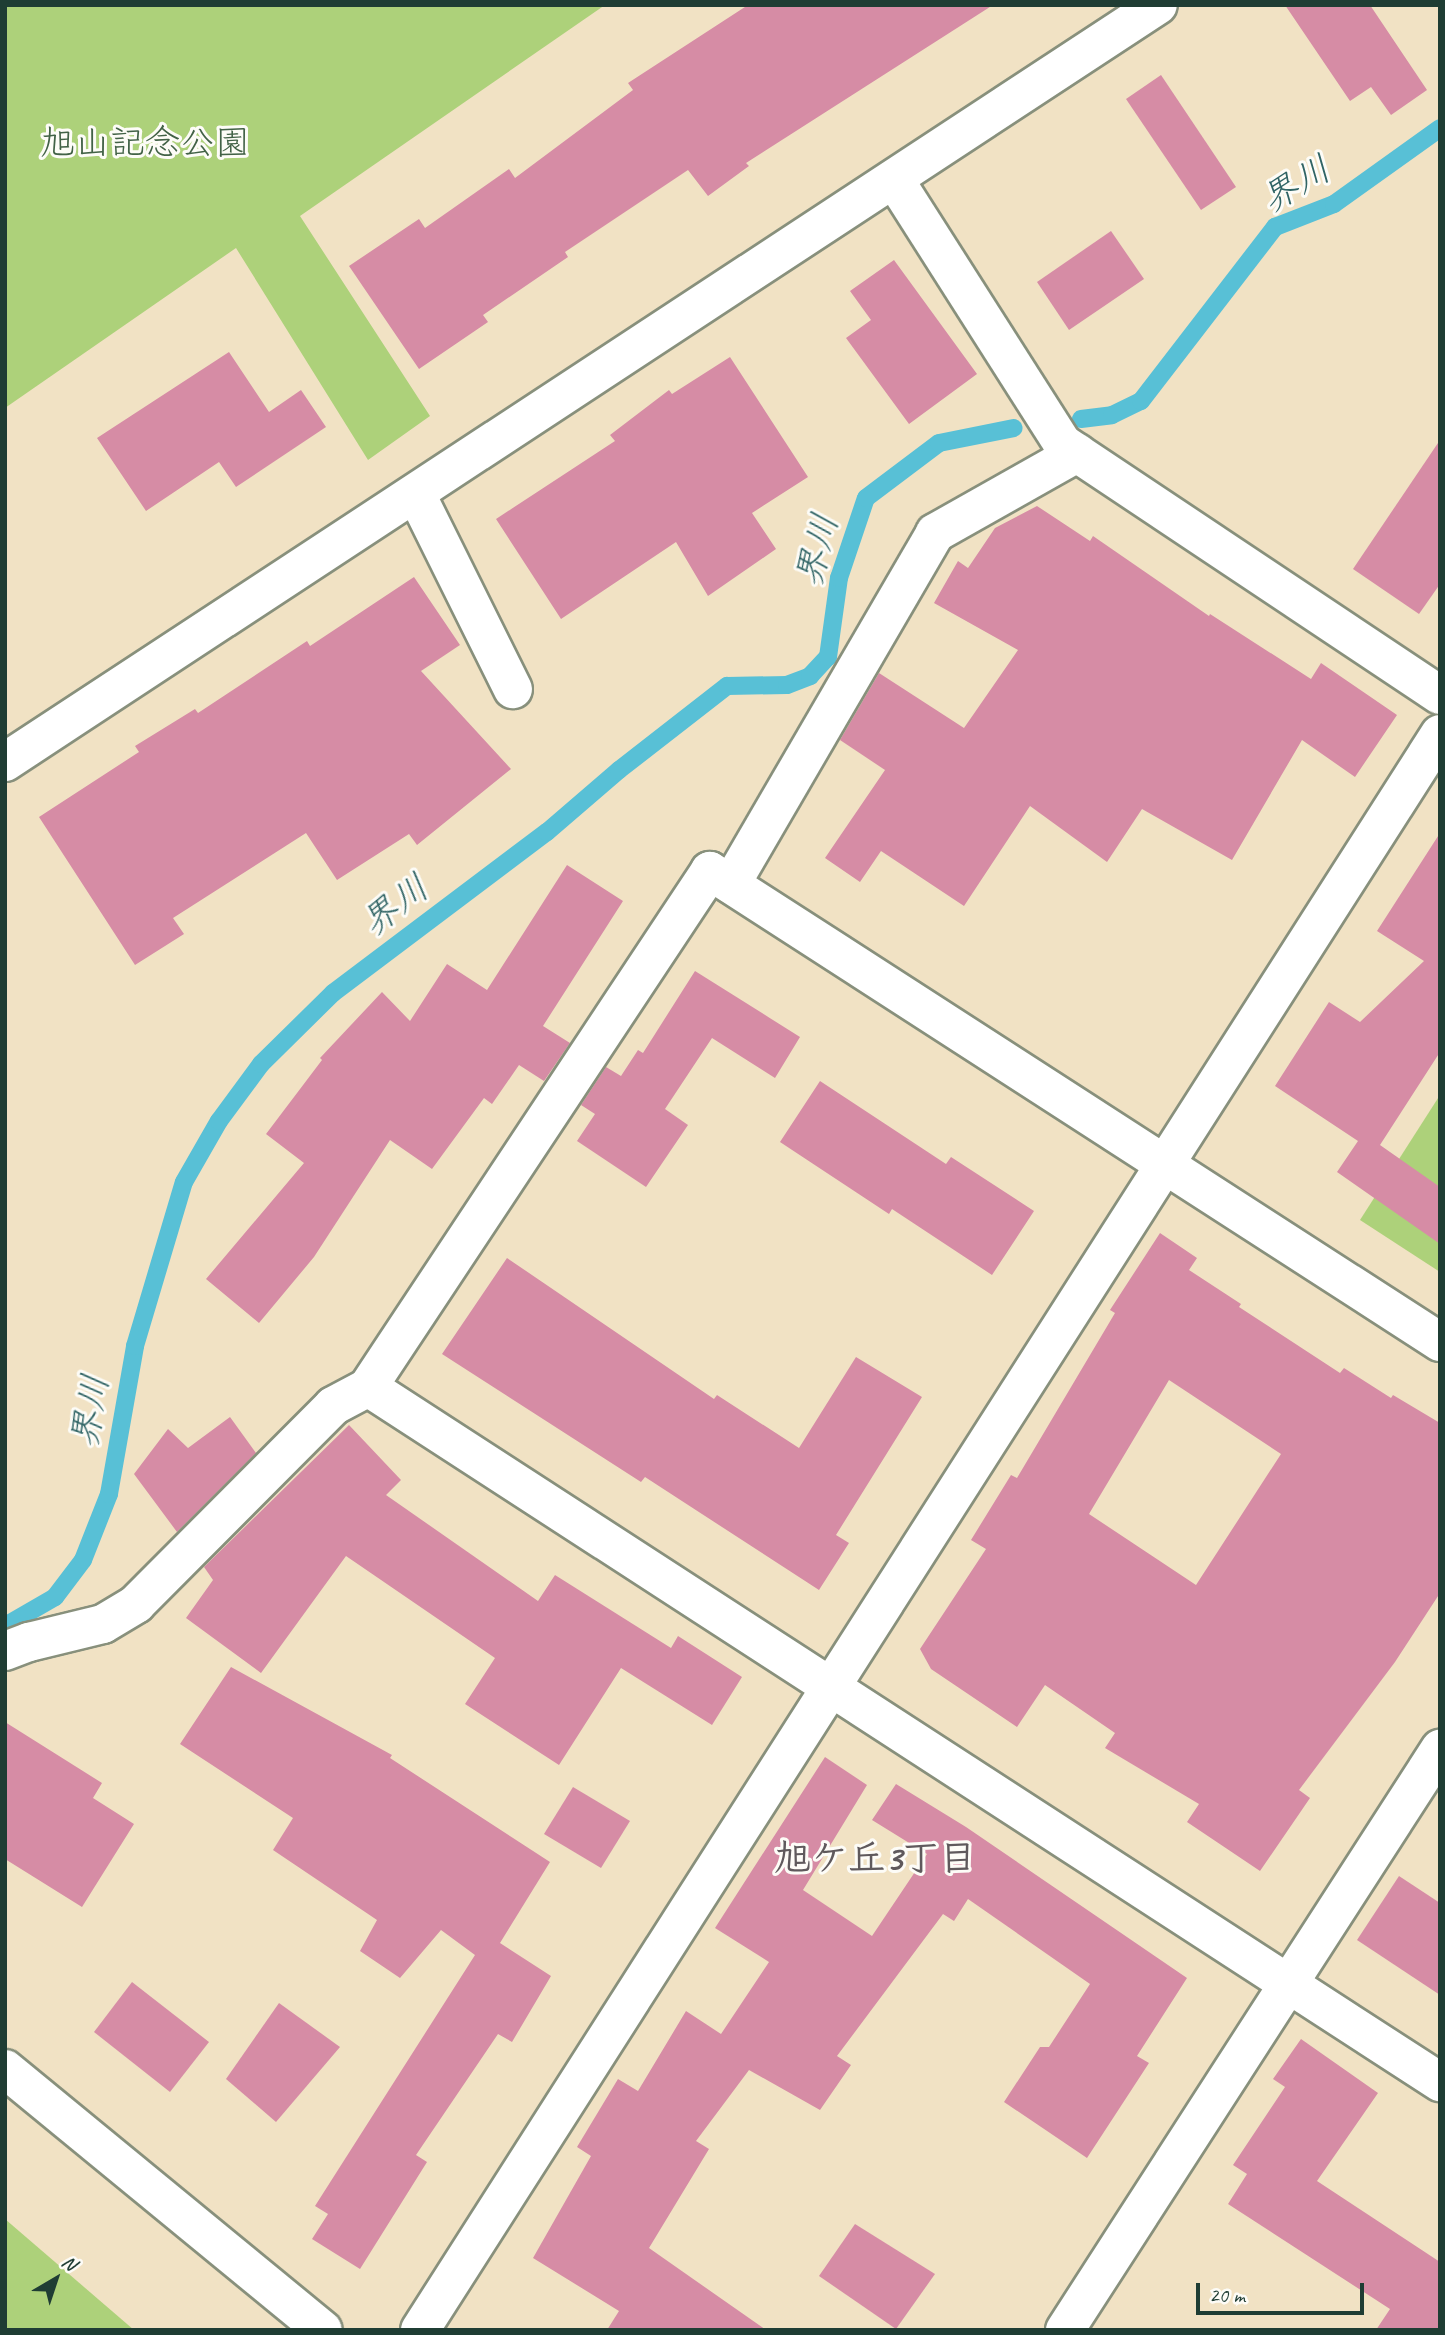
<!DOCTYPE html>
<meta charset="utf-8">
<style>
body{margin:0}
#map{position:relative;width:1445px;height:2335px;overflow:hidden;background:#f1e2c4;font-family:Caveat,"Klee One",sans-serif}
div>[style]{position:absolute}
.green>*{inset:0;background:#add17a}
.stream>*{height:18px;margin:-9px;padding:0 9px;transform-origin:9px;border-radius:9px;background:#58c0d6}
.building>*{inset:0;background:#d68ca5}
.roads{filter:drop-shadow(2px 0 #88907c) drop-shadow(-2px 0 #88907c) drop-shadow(0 2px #88907c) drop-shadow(0 -2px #88907c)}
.minor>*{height:38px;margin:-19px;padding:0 19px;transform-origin:19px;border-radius:19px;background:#fff}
span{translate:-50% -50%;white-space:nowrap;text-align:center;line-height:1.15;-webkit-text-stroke:6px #fdfcf7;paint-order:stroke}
.park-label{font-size:35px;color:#426246}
.water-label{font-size:37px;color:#306465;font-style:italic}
.neighbourhood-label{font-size:37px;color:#5f595c;font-weight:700}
.frame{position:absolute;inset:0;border:7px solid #1f3d34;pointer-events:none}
.north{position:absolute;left:21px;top:2244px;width:70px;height:70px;-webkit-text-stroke:5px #fdfcf7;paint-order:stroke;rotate:39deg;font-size:19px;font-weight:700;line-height:28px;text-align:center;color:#1f3d34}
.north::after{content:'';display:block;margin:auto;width:24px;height:32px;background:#1f3d34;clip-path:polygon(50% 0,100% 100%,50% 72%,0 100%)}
.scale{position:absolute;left:1196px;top:2283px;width:168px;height:32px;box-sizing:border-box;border:4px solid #1f3d34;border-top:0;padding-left:9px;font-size:21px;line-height:24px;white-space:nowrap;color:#1f3d34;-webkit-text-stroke:5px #fdfcf7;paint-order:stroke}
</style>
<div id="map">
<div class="green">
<i style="clip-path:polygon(5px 5px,605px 5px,300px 216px,430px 416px,368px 460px,236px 248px,5px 408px)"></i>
<i style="clip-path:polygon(1440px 1095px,1440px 1272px,1360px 1220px)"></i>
<i style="clip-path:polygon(5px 2219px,134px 2330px,5px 2330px)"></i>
</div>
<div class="stream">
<i style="left:1081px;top:419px;width:31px;rotate:-7deg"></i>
<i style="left:1112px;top:415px;width:32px;rotate:-26deg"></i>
<i style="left:1141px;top:401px;width:220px;rotate:-52.4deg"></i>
<i style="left:1275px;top:227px;width:63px;rotate:-21.3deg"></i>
<i style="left:1334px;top:204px;width:130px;rotate:-35.6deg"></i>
<i style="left:5px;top:1626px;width:58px;rotate:-30.1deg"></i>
<i style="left:55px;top:1597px;width:46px;rotate:-52.9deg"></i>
<i style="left:83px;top:1560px;width:71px;rotate:-68.5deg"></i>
<i style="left:109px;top:1494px;width:150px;rotate:-80deg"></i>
<i style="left:135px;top:1346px;width:171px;rotate:-73.4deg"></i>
<i style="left:184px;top:1182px;width:70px;rotate:-60.2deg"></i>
<i style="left:219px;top:1121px;width:71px;rotate:-53.6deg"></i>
<i style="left:261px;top:1064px;width:101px;rotate:-44.6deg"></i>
<i style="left:333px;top:993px;width:268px;rotate:-37deg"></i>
<i style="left:547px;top:832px;width:95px;rotate:-40.7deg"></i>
<i style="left:619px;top:770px;width:137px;rotate:-37.9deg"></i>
<i style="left:727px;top:686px;width:60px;rotate:-1deg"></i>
<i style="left:787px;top:685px;width:25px;rotate:-21deg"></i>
<i style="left:810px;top:676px;width:26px;rotate:-47deg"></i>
<i style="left:828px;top:657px;width:80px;rotate:-82.1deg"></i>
<i style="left:839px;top:578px;width:84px;rotate:-71.4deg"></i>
<i style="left:866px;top:498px;width:91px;rotate:-37deg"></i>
<i style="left:939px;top:443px;width:76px;rotate:-11.3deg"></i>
</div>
<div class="building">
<i style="clip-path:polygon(748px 5px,993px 5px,746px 163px,749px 166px,708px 196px,688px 170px,565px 252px,568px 257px,483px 315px,488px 322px,419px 369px,349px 266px,419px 219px,425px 228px,509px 169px,515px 178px,633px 90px,628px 83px)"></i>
<i style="clip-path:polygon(1285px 5px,1370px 5px,1427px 90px,1391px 115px,1371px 87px,1350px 101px)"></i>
<i style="clip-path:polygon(1161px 75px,1236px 187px,1201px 210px,1126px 99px)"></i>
<i style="clip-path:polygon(1111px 231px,1144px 279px,1069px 330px,1037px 282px)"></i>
<i style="clip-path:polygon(894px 260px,977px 374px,909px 424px,846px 338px,871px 320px,850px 291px)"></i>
<i style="clip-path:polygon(229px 352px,269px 412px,301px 390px,326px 427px,236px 487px,219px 462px,146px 511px,97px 438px)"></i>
<i style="clip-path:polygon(730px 357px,808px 477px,752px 513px,776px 549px,708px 596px,676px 542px,561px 619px,496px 519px,615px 441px,610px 435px,669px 390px,672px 394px)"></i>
<i style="clip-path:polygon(1440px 440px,1440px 584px,1419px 614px,1353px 569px)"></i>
<i style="clip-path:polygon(1037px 506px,1090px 541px,1093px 536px,1209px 616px,1210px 614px,1311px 679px,1321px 663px,1397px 715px,1355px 777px,1302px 740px,1232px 860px,1142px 809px,1107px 862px,1030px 806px,964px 906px,881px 851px,860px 882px,825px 858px,885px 770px,840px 740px,879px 673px,964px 728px,1018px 650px,934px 603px,958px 561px,968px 568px,995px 528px)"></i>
<i style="clip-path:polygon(414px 577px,460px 645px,421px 671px,511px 769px,417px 845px,409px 834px,337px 880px,306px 833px,173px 918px,184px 934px,135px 965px,39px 817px,139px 752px,135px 746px,195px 709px,198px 713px,307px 641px,310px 646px)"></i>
<i style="clip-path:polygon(1440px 833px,1440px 1052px,1380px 1145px,1440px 1187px,1440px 1244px,1337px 1172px,1358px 1141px,1275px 1086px,1329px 1002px,1360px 1022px,1424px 961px,1377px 931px)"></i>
<i style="clip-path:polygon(567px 865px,623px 901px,543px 1026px,570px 1043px,544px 1081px,519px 1065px,492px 1104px,484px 1098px,432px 1169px,390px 1140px,314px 1257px,259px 1323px,206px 1279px,304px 1163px,266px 1134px,322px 1060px,320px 1058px,382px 992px,410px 1021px,447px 964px,487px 990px)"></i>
<i style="clip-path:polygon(695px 971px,800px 1037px,775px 1078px,712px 1038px,665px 1109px,688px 1125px,646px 1187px,577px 1141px,595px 1114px,581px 1105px,606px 1067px,621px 1076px,638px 1050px,643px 1053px)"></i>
<i style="clip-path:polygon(820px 1081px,946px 1164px,951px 1157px,1034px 1211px,992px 1275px,892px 1209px,889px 1214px,780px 1142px)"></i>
<i style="clip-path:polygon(evenodd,1160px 1233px,1197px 1258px,1189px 1270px,1241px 1304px,1239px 1307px,1340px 1373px,1344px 1368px,1391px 1398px,1393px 1395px,1440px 1423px,1440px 1593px,1395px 1662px,1299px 1790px,1310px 1798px,1260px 1871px,1187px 1822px,1199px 1804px,1105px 1748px,1115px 1733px,1045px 1685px,1017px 1727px,931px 1669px,920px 1649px,986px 1549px,971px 1540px,1011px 1475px,1017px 1478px,1115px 1313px,1110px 1310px,1160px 1233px,1169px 1380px,1281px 1454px,1196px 1585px,1089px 1514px,1169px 1380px)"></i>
<i style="clip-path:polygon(507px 1258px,714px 1399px,717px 1395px,799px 1448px,856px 1357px,922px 1397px,836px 1535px,849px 1543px,819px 1590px,645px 1477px,641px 1482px,442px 1354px)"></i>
<i style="clip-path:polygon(230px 1417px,256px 1453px,177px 1532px,134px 1474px,168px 1429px,188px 1448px)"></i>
<i style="clip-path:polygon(349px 1425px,401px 1480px,386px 1495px,538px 1601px,555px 1575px,671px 1648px,678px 1636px,742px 1677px,712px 1725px,621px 1668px,559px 1765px,465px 1704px,495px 1658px,346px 1556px,261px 1673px,186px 1618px,213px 1580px,204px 1567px)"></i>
<i style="clip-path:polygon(231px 1667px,392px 1755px,390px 1758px,550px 1862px,500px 1943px,551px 1976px,512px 2042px,498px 2034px,416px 2155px,427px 2162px,360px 2269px,312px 2239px,328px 2214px,315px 2206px,475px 1955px,441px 1930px,400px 1978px,360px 1951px,377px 1920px,273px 1850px,293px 1818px,180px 1744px)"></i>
<i style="clip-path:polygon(5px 1722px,102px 1783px,93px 1798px,134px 1824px,82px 1907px,5px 1859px)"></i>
<i style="clip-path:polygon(825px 1757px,867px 1785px,803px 1890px,872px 1936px,927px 1854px,872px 1820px,896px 1784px,966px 1827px,1187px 1978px,1137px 2056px,1149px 2063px,1087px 2158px,1004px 2102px,1040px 2047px,1049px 2047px,1090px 1984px,968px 1899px,954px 1921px,943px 1914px,837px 2056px,851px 2065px,820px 2110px,749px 2070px,696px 2141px,709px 2149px,649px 2248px,766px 2330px,607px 2330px,619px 2311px,533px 2258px,591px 2156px,577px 2147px,618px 2079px,638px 2091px,686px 2011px,721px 2034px,769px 1962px,715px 1928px)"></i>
<i style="clip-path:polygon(573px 1787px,630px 1821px,601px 1868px,544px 1834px)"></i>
<i style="clip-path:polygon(1399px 1876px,1440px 1903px,1440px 1995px,1357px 1940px)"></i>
<i style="clip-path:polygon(132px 1982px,209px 2042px,170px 2092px,94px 2032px)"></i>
<i style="clip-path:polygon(279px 2003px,340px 2047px,276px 2122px,226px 2079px)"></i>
<i style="clip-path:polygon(1301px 2039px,1378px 2093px,1317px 2181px,1440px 2262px,1440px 2330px,1376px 2330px,1390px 2309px,1228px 2204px,1247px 2174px,1233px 2165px,1285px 2087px,1273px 2079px)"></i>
<i style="clip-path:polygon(855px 2224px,935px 2274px,896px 2329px,819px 2276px)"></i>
</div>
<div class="roads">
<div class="minor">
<i style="left:894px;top:179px;width:313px;rotate:57.5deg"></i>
<i style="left:1062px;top:443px;width:454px;rotate:33.7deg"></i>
<i style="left:416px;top:494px;width:218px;rotate:63.6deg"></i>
<i style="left:5px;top:762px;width:1379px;rotate:-33.29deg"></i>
<i style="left:731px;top:884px;width:406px;rotate:-59.8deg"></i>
<i style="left:935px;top:533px;width:163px;rotate:-29.4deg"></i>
<i style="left:1440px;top:1342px;width:869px;rotate:-147.17deg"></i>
<i style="left:710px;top:871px;width:619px;rotate:123.54deg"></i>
<i style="left:368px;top:1387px;width:1278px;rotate:32.96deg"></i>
<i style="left:5px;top:1651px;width:26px;rotate:-21deg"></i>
<i style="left:29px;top:1642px;width:76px;rotate:-13.7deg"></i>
<i style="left:103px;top:1624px;width:39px;rotate:-31deg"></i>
<i style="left:136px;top:1604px;width:279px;rotate:-45.1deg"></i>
<i style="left:333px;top:1406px;width:40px;rotate:-28deg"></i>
<i style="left:5px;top:2069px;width:411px;rotate:39.4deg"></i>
<i style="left:420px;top:2330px;width:1894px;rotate:-57.42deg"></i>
<i style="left:1065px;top:2330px;width:692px;rotate:-57.16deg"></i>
</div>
</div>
<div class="park-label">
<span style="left:145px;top:143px">旭山記念公園</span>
</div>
<div class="water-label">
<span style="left:1296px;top:184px;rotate:-30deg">界川</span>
<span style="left:817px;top:550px;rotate:-75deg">界川</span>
<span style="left:395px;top:905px;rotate:-37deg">界川</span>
<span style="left:90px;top:1411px;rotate:-80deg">界川</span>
</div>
<div class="neighbourhood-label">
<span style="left:875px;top:1858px">旭ケ丘3丁目</span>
</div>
<div class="frame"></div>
<div class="north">N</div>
<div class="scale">20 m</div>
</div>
